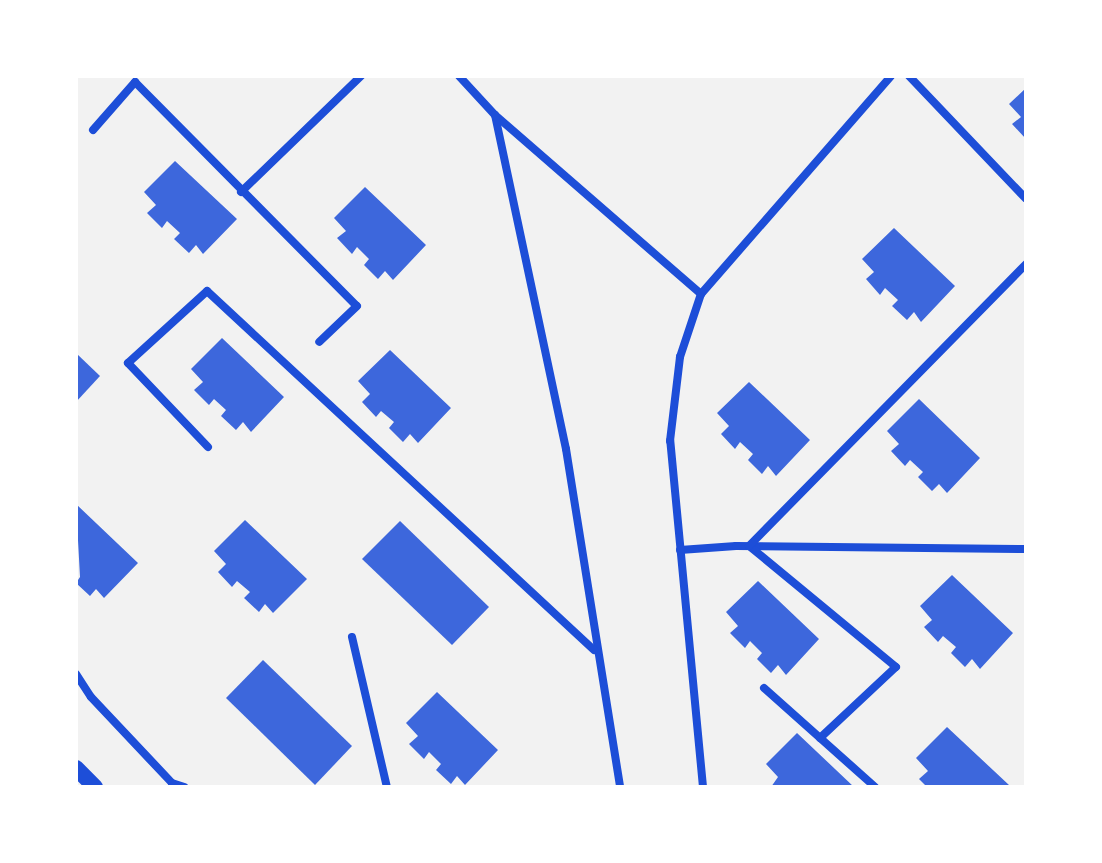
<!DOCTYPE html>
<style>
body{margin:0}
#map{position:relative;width:1102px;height:863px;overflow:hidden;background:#f2f2f2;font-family:Raleway,sans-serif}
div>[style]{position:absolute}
.building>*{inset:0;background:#3d67dc}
.minor>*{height:8px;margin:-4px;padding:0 4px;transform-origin:4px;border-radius:4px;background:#1d4ed8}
.secondary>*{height:16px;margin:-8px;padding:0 8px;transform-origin:8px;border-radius:8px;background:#1d4ed8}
span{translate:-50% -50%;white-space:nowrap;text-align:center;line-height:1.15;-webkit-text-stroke:7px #fff;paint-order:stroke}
.frame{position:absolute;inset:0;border:78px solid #fff;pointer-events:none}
</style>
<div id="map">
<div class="building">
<i style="clip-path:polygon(1026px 88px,1026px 139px,1012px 124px,1021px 117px,1009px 104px)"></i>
<i style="clip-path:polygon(175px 161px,237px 219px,203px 254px,196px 245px,189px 253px,174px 239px,180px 233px,167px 221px,162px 228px,147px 213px,156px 205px,144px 192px)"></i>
<i style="clip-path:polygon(365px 187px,426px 245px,393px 280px,385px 271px,378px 279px,364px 265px,369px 259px,357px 247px,352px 254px,337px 238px,346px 231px,334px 218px)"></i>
<i style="clip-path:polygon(894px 228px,955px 286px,921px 322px,914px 312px,907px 320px,892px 306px,898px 300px,885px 288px,880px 295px,866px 279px,874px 272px,862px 259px)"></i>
<i style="clip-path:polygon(222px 338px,284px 397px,251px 432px,243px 422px,236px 430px,221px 416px,226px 410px,214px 399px,209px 405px,194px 390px,203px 382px,191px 369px)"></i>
<i style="clip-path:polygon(390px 350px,451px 408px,418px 443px,410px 434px,403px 442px,389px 428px,394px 422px,381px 411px,376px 417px,362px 402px,370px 394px,358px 381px)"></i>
<i style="clip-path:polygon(76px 353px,100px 376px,76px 402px)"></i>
<i style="clip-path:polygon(749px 382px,810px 440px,776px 476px,768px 466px,762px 474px,748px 460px,753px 454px,740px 442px,735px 449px,721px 434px,729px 426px,717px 413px)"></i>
<i style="clip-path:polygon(919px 399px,980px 458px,947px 493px,939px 484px,932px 491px,918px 477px,923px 472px,910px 460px,905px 466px,891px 451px,899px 444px,887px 431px)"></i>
<i style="clip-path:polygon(76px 504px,138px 563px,104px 598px,96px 589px,90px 596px,76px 583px,80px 577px)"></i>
<i style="clip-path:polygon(245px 520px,307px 579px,273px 613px,265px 604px,259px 612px,244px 598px,250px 592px,237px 581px,232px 587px,218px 572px,226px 564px,214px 551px)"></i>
<i style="clip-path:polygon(400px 521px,489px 607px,452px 645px,362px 559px)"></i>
<i style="clip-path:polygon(952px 575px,1013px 633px,980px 669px,972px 659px,965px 667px,951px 653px,956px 647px,943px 636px,938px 642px,924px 627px,932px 620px,920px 606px)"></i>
<i style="clip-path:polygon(758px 581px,819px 639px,786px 675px,778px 665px,771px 673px,757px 659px,762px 653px,750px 641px,745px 648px,730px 633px,738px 626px,726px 612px)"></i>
<i style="clip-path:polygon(263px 660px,352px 746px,315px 785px,226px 698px)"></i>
<i style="clip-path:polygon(437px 692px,498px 750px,465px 785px,457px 776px,451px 784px,436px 770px,441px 764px,429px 752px,424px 759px,409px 744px,418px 736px,406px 723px)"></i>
<i style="clip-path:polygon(947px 727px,1009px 785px,1007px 787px,927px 787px,919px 779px,928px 771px,916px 758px)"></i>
<i style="clip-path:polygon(797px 733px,854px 787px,771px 787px,778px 777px,766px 764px)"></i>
</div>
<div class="minor">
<i style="left:459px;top:76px;width:53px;rotate:47.3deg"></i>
<i style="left:495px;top:115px;width:273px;rotate:41deg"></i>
<i style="left:909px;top:76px;width:170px;rotate:46.4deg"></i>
<i style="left:495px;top:115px;width:341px;rotate:78deg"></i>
<i style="left:566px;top:449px;width:342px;rotate:80.9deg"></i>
<i style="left:93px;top:130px;width:64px;rotate:-48.8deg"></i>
<i style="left:135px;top:82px;width:315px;rotate:45.3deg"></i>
<i style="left:357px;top:306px;width:52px;rotate:136.5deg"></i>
<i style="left:241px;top:192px;width:167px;rotate:-44deg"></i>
<i style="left:208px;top:447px;width:116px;rotate:-133.6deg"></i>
<i style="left:128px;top:363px;width:107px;rotate:-42.3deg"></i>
<i style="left:207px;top:291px;width:528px;rotate:42.85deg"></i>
<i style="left:680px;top:550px;width:56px;rotate:-4.1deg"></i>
<i style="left:736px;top:546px;width:290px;rotate:0.6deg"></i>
<i style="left:352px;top:637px;width:154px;rotate:76.9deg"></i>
<i style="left:76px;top:674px;width:27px;rotate:57deg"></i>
<i style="left:91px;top:697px;width:118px;rotate:46.7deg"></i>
<i style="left:172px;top:783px;width:13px;rotate:18deg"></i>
<i style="left:764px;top:688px;width:149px;rotate:41.7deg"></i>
<i style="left:820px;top:738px;width:104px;rotate:-43.1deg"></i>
<i style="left:896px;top:667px;width:190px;rotate:-140.5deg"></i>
<i style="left:749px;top:546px;width:395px;rotate:-45.5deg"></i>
<i style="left:703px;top:787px;width:348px;rotate:-95.4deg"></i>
<i style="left:670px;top:441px;width:85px;rotate:-83.2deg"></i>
<i style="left:680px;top:357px;width:66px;rotate:-71.6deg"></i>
<i style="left:701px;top:294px;width:289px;rotate:-48.9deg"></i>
</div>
<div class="secondary">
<i style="left:76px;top:768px;width:27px;rotate:45deg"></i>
</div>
<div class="frame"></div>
</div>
